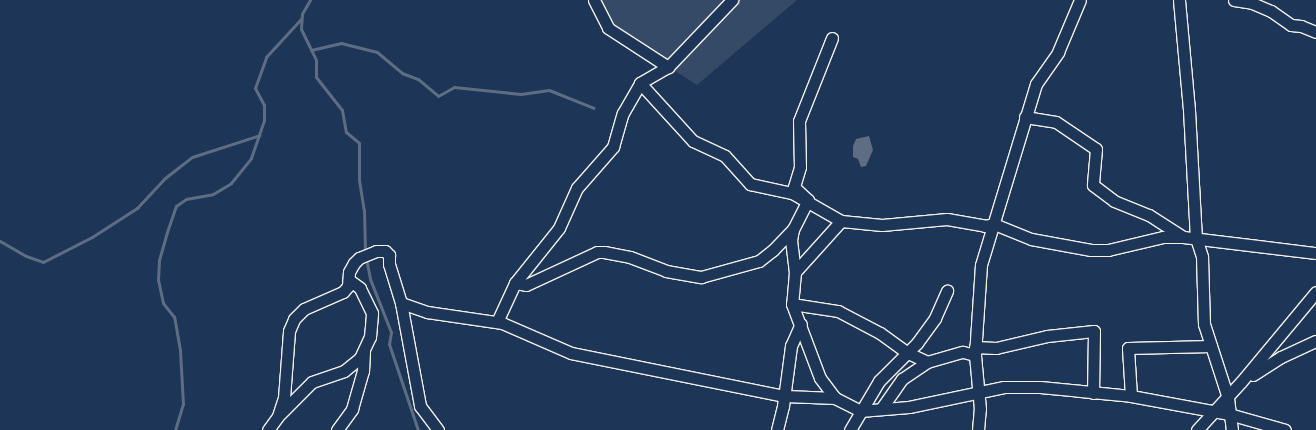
<!DOCTYPE html>
<style>
body{margin:0}
#map{position:relative;width:1316px;height:430px;overflow:hidden;background:#1d3557;font-family:Pangolin,sans-serif}
div>[style]{position:absolute}
.green>*{inset:0;background:#354a67}
.water>*{inset:0;background:#5e6d82}
.stream>*{height:3px;margin:-1.5px;padding:0 1.5px;transform-origin:1.5px;border-radius:1.5px;background:#5e6d82}
.roads{filter:drop-shadow(1px 0 #f4f1e8) drop-shadow(-1px 0 #f4f1e8) drop-shadow(0 1px #f4f1e8) drop-shadow(0 -1px #f4f1e8)}
.minor>*{height:11px;margin:-5.5px;padding:0 5.5px;transform-origin:5.5px;border-radius:5.5px;background:#1d3557}
span{translate:-50% -50%;white-space:nowrap;text-align:center;line-height:1.15;-webkit-text-stroke:3.5px #1d3557;paint-order:stroke}
</style>
<div id="map">
<div class="green">
<i style="clip-path:polygon(594px 0,797px 0,697px 85px,608px 28px)"></i>
</div>
<div class="water">
<i style="clip-path:polygon(869px 136px,873px 150px,866px 166px,861px 167px,858px 159px,853px 157px,853px 146px,856px 139px)"></i>
</div>
<div class="stream">
<i style="left:310px;top:0;width:16px;rotate:120deg"></i>
<i style="left:302px;top:14px;width:15px;rotate:94deg"></i>
<i style="left:301px;top:29px;width:34px;rotate:64deg"></i>
<i style="left:316px;top:60px;width:17px;rotate:90deg"></i>
<i style="left:316px;top:77px;width:42px;rotate:51.8deg"></i>
<i style="left:342px;top:110px;width:22px;rotate:80deg"></i>
<i style="left:346px;top:132px;width:17px;rotate:40deg"></i>
<i style="left:359px;top:143px;width:37px;rotate:90deg"></i>
<i style="left:359px;top:180px;width:30px;rotate:81deg"></i>
<i style="left:364px;top:210px;width:42px;rotate:88.6deg"></i>
<i style="left:311px;top:50px;width:31px;rotate:-13deg"></i>
<i style="left:341px;top:43px;width:37px;rotate:14deg"></i>
<i style="left:377px;top:52px;width:33px;rotate:40deg"></i>
<i style="left:402px;top:73px;width:17px;rotate:21deg"></i>
<i style="left:418px;top:79px;width:26px;rotate:40deg"></i>
<i style="left:438px;top:96px;width:18px;rotate:-29deg"></i>
<i style="left:454px;top:87px;width:67px;rotate:6deg"></i>
<i style="left:521px;top:94px;width:28px;rotate:-8deg"></i>
<i style="left:549px;top:90px;width:48px;rotate:21.8deg"></i>
<i style="left:0;top:241px;width:30px;rotate:30deg"></i>
<i style="left:26px;top:256px;width:18px;rotate:19deg"></i>
<i style="left:43px;top:262px;width:55px;rotate:-27deg"></i>
<i style="left:92px;top:237px;width:54px;rotate:-32.8deg"></i>
<i style="left:137px;top:208px;width:41px;rotate:-47deg"></i>
<i style="left:165px;top:178px;width:34px;rotate:-38deg"></i>
<i style="left:192px;top:157px;width:71px;rotate:-17.9deg"></i>
<i style="left:366px;top:258px;width:21px;rotate:79deg"></i>
<i style="left:370px;top:279px;width:57px;rotate:68.4deg"></i>
<i style="left:391px;top:332px;width:12px;rotate:99deg"></i>
<i style="left:389px;top:344px;width:91px;rotate:71.4deg"></i>
<i style="left:175px;top:430px;width:27px;rotate:-73deg"></i>
<i style="left:183px;top:404px;width:54px;rotate:-93.2deg"></i>
<i style="left:180px;top:350px;width:34px;rotate:-100deg"></i>
<i style="left:174px;top:317px;width:18px;rotate:-128deg"></i>
<i style="left:163px;top:303px;width:24px;rotate:-102deg"></i>
<i style="left:158px;top:280px;width:20px;rotate:-87deg"></i>
<i style="left:159px;top:260px;width:32px;rotate:-74deg"></i>
<i style="left:168px;top:229px;width:24px;rotate:-71deg"></i>
<i style="left:176px;top:206px;width:12px;rotate:-35deg"></i>
<i style="left:186px;top:199px;width:27px;rotate:-10deg"></i>
<i style="left:213px;top:194px;width:21px;rotate:-31deg"></i>
<i style="left:231px;top:183px;width:32px;rotate:-51deg"></i>
<i style="left:251px;top:158px;width:39px;rotate:-71deg"></i>
<i style="left:264px;top:121px;width:16px;rotate:-90deg"></i>
<i style="left:264px;top:105px;width:19px;rotate:-118deg"></i>
<i style="left:255px;top:88px;width:33px;rotate:-70deg"></i>
<i style="left:266px;top:57px;width:52px;rotate:-47.4deg"></i>
</div>
<div class="roads">
<div class="minor">
<i style="left:594px;top:0;width:31px;rotate:63deg"></i>
<i style="left:608px;top:28px;width:72px;rotate:33deg"></i>
<i style="left:1179px;top:0;width:110px;rotate:84.8deg"></i>
<i style="left:1189px;top:110px;width:128px;rotate:86.9deg"></i>
<i style="left:1196px;top:238px;width:20px;rotate:72deg"></i>
<i style="left:1202px;top:257px;width:67px;rotate:88.3deg"></i>
<i style="left:1204px;top:324px;width:78px;rotate:72deg"></i>
<i style="left:1228px;top:398px;width:32px;rotate:83deg"></i>
<i style="left:1234px;top:0;width:18px;rotate:9deg"></i>
<i style="left:1252px;top:3px;width:21px;rotate:23deg"></i>
<i style="left:1271px;top:11px;width:24px;rotate:35deg"></i>
<i style="left:1291px;top:25px;width:10px;rotate:6deg"></i>
<i style="left:1301px;top:26px;width:16px;rotate:22deg"></i>
<i style="left:832px;top:38px;width:89px;rotate:111.7deg"></i>
<i style="left:799px;top:121px;width:46px;rotate:88.8deg"></i>
<i style="left:800px;top:167px;width:21px;rotate:107deg"></i>
<i style="left:794px;top:187px;width:19px;rotate:43deg"></i>
<i style="left:808px;top:200px;width:33px;rotate:117deg"></i>
<i style="left:793px;top:229px;width:11px;rotate:100deg"></i>
<i style="left:791px;top:240px;width:32px;rotate:83deg"></i>
<i style="left:795px;top:272px;width:32px;rotate:95deg"></i>
<i style="left:792px;top:304px;width:79px;rotate:69.3deg"></i>
<i style="left:820px;top:378px;width:25px;rotate:53deg"></i>
<i style="left:640px;top:83px;width:79px;rotate:47.6deg"></i>
<i style="left:693px;top:141px;width:35px;rotate:25deg"></i>
<i style="left:725px;top:156px;width:38px;rotate:48deg"></i>
<i style="left:750px;top:184px;width:43px;rotate:12.1deg"></i>
<i style="left:792px;top:193px;width:56px;rotate:29.7deg"></i>
<i style="left:841px;top:221px;width:41px;rotate:5.6deg"></i>
<i style="left:882px;top:225px;width:65px;rotate:-5.3deg"></i>
<i style="left:947px;top:219px;width:39px;rotate:10deg"></i>
<i style="left:985px;top:226px;width:9px;rotate:-13deg"></i>
<i style="left:994px;top:224px;width:40px;rotate:22deg"></i>
<i style="left:1031px;top:239px;width:61px;rotate:10.4deg"></i>
<i style="left:1091px;top:250px;width:17px"></i>
<i style="left:1108px;top:250px;width:57px;rotate:-13.3deg"></i>
<i style="left:1163px;top:237px;width:20px"></i>
<i style="left:1183px;top:237px;width:134px;rotate:6.9deg"></i>
<i style="left:1025px;top:117px;width:31px;rotate:9deg"></i>
<i style="left:1056px;top:122px;width:48px;rotate:34deg"></i>
<i style="left:1096px;top:149px;width:36px;rotate:95deg"></i>
<i style="left:1093px;top:185px;width:26px;rotate:37deg"></i>
<i style="left:1114px;top:201px;width:38px;rotate:22deg"></i>
<i style="left:1149px;top:215px;width:40px;rotate:32.9deg"></i>
<i style="left:795px;top:272px;width:69px;rotate:-48deg"></i>
<i style="left:515px;top:283px;width:11px;rotate:10deg"></i>
<i style="left:526px;top:285px;width:78px;rotate:-24.9deg"></i>
<i style="left:597px;top:252px;width:7px"></i>
<i style="left:604px;top:252px;width:26px;rotate:11deg"></i>
<i style="left:630px;top:257px;width:39px;rotate:21deg"></i>
<i style="left:666px;top:271px;width:36px;rotate:10deg"></i>
<i style="left:701px;top:277px;width:60px;rotate:-15.4deg"></i>
<i style="left:759px;top:261px;width:18px;rotate:-38deg"></i>
<i style="left:773px;top:250px;width:29px;rotate:-46deg"></i>
<i style="left:401px;top:303px;width:105px;rotate:79.5deg"></i>
<i style="left:420px;top:406px;width:30px;rotate:53deg"></i>
<i style="left:792px;top:304px;width:47px;rotate:8.7deg"></i>
<i style="left:838px;top:311px;width:47px;rotate:27.6deg"></i>
<i style="left:880px;top:333px;width:32px;rotate:36deg"></i>
<i style="left:906px;top:352px;width:23px;rotate:25deg"></i>
<i style="left:497px;top:322px;width:43px;rotate:-65.2deg"></i>
<i style="left:515px;top:283px;width:70px;rotate:-51.3deg"></i>
<i style="left:559px;top:228px;width:44px;rotate:-65.8deg"></i>
<i style="left:577px;top:188px;width:55px;rotate:-48.7deg"></i>
<i style="left:613px;top:147px;width:35px;rotate:-74deg"></i>
<i style="left:623px;top:113px;width:34px;rotate:-60deg"></i>
<i style="left:640px;top:83px;width:32px;rotate:-30deg"></i>
<i style="left:668px;top:67px;width:93px;rotate:-46.3deg"></i>
<i style="left:975px;top:347px;width:21px;rotate:3deg"></i>
<i style="left:996px;top:348px;width:52px;rotate:-13.2deg"></i>
<i style="left:1047px;top:336px;width:47px;rotate:-6.1deg"></i>
<i style="left:1094px;top:331px;width:62px;rotate:90.9deg"></i>
<i style="left:1253px;top:375px;width:33px;rotate:-33deg"></i>
<i style="left:1281px;top:357px;width:38px;rotate:-25deg"></i>
<i style="left:1131px;top:396px;width:48px;rotate:-93.6deg"></i>
<i style="left:1128px;top:348px;width:83px;rotate:-1.4deg"></i>
<i style="left:881px;top:409px;width:37px;rotate:-55deg"></i>
<i style="left:902px;top:379px;width:30px;rotate:-34deg"></i>
<i style="left:927px;top:362px;width:37px;rotate:-16deg"></i>
<i style="left:963px;top:352px;width:12px;rotate:14deg"></i>
<i style="left:280px;top:414px;width:45px;rotate:-45deg"></i>
<i style="left:312px;top:382px;width:34px;rotate:-19deg"></i>
<i style="left:344px;top:371px;width:21px;rotate:-39deg"></i>
<i style="left:360px;top:358px;width:23px;rotate:-65deg"></i>
<i style="left:370px;top:337px;width:24px;rotate:-85deg"></i>
<i style="left:372px;top:313px;width:28px;rotate:-116deg"></i>
<i style="left:360px;top:288px;width:14px;rotate:-144deg"></i>
<i style="left:268px;top:430px;width:17px;rotate:-54deg"></i>
<i style="left:278px;top:416px;width:19px;rotate:-72deg"></i>
<i style="left:284px;top:398px;width:67px;rotate:-85.7deg"></i>
<i style="left:289px;top:331px;width:13px;rotate:-67deg"></i>
<i style="left:294px;top:319px;width:14px;rotate:-45deg"></i>
<i style="left:304px;top:309px;width:43px;rotate:-23.6deg"></i>
<i style="left:343px;top:292px;width:8px;rotate:-50deg"></i>
<i style="left:348px;top:286px;width:14px;rotate:-86deg"></i>
<i style="left:349px;top:272px;width:10px;rotate:-61deg"></i>
<i style="left:354px;top:263px;width:7px;rotate:-45deg"></i>
<i style="left:359px;top:258px;width:18px;rotate:-22deg"></i>
<i style="left:376px;top:251px;width:9px"></i>
<i style="left:385px;top:251px;width:6px;rotate:45deg"></i>
<i style="left:389px;top:255px;width:9px;rotate:90deg"></i>
<i style="left:389px;top:264px;width:41px;rotate:72.9deg"></i>
<i style="left:401px;top:303px;width:28px;rotate:19deg"></i>
<i style="left:427px;top:312px;width:76px;rotate:8.3deg"></i>
<i style="left:502px;top:323px;width:75px;rotate:23.5deg"></i>
<i style="left:571px;top:353px;width:218px;rotate:11.4deg"></i>
<i style="left:785px;top:396px;width:50px;rotate:2.3deg"></i>
<i style="left:835px;top:398px;width:28px;rotate:27deg"></i>
<i style="left:860px;top:411px;width:49px;rotate:-4.7deg"></i>
<i style="left:909px;top:407px;width:97px;rotate:-11.9deg"></i>
<i style="left:1004px;top:387px;width:36px"></i>
<i style="left:1040px;top:387px;width:91px;rotate:5.6deg"></i>
<i style="left:1131px;top:396px;width:100px;rotate:10.4deg"></i>
<i style="left:1229px;top:414px;width:58px;rotate:15.9deg"></i>
<i style="left:337px;top:430px;width:26px;rotate:-54deg"></i>
<i style="left:352px;top:409px;width:40px;rotate:-74deg"></i>
<i style="left:363px;top:371px;width:20px;rotate:-87deg"></i>
<i style="left:777px;top:430px;width:25px;rotate:-76deg"></i>
<i style="left:783px;top:406px;width:61px;rotate:-82.4deg"></i>
<i style="left:791px;top:346px;width:24px;rotate:-66deg"></i>
<i style="left:850px;top:430px;width:57px;rotate:-59.4deg"></i>
<i style="left:879px;top:381px;width:54px;rotate:-45deg"></i>
<i style="left:917px;top:343px;width:31px;rotate:-54deg"></i>
<i style="left:935px;top:318px;width:30px;rotate:-66deg"></i>
<i style="left:978px;top:430px;width:21px;rotate:-85deg"></i>
<i style="left:980px;top:409px;width:54px;rotate:-95.3deg"></i>
<i style="left:975px;top:355px;width:90px;rotate:-86.2deg"></i>
<i style="left:981px;top:265px;width:189px;rotate:-73.1deg"></i>
<i style="left:1036px;top:84px;width:39px;rotate:-55deg"></i>
<i style="left:1058px;top:52px;width:56px;rotate:-67.1deg"></i>
<i style="left:1197px;top:430px;width:65px;rotate:-47.5deg"></i>
<i style="left:1241px;top:382px;width:117px;rotate:-50.2deg"></i>
</div>
</div>
</div>
